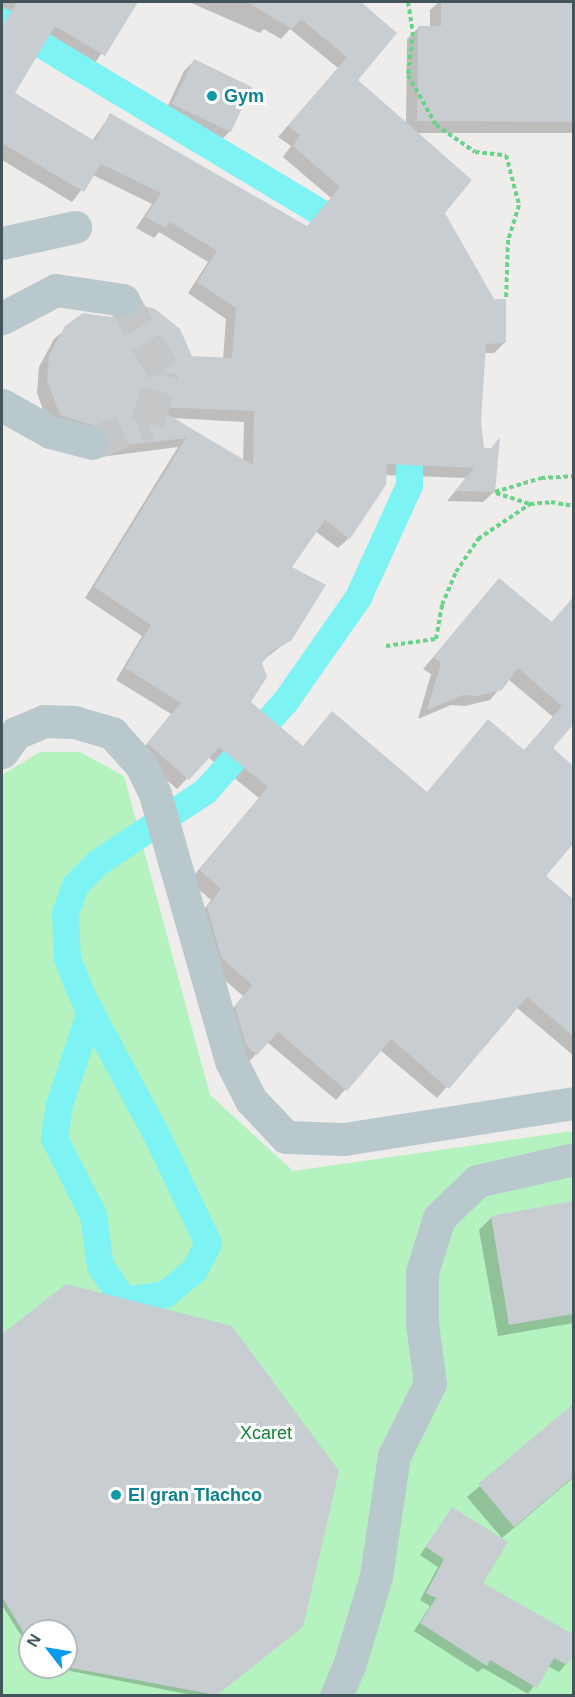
<!DOCTYPE html>
<style>
body{margin:0}
#map{position:relative;width:575px;height:1697px;overflow:hidden;background:#efecec;font-family:Arial,sans-serif}
div>[style]{position:absolute}
.green>*{inset:0;background:#b4f2c0}
.shadow>*{inset:0;background:#0003}
.canal>*{height:27px;margin:-13.5px;padding:0 13.5px;transform-origin:13.5px;border-radius:13.5px;background:#7df3f4}
.building>*{inset:0;background:#c8cdd2}
.minor-tunnel>*{height:33px;margin-top:-16.5px;transform-origin:0;background:repeating-linear-gradient(90deg,#c4c6c8 0 33px,transparent 0 49px)}
.path>*{height:4px;margin-top:-2px;transform-origin:0;background:repeating-linear-gradient(90deg,#6ad38a 0 4.5px,transparent 0 7.5px)}
.minor>*{height:33px;margin:-16.5px;padding:0 16.5px;transform-origin:16.5px;border-radius:16.5px;background:#b9c8cd}
.dots>*{width:16px;height:16px;translate:-50% -50%;box-sizing:border-box;border:3px solid #fff;border-radius:50%}
span{translate:-50% -50%;white-space:nowrap;text-align:center;line-height:1.15;-webkit-text-stroke:6px #fff;paint-order:stroke}
.culture-label{font-size:18px;color:#0d838f;font-weight:700}
.left{translate:0 -50%;text-align:left}
.park-label{font-size:18px;color:#0e8231}
.frame{position:absolute;inset:0;border:3px solid #43545b;pointer-events:none}
.north{position:absolute;left:18px;top:1619px;width:60px;height:60px;box-sizing:border-box;background:#fff;border:2px solid #b4bbbd;border-radius:50%;rotate:301deg;font-size:16px;font-weight:700;line-height:24px;text-align:center;color:#43545b}
.north::after{content:'';display:block;margin:auto;width:21px;height:27px;background:#089aed;clip-path:polygon(50% 0,100% 100%,50% 72%,0 100%)}
</style>
<div id="map">
<div class="green">
<i style="clip-path:polygon(evenodd,40px 752px,80px 752px,124px 776px,210px 1095px,293px 1171px,573px 1131px,573px 1695px,2px 1695px,2px 775px,40px 752px,30px 1631px,66px 1631px,66px 1667px,30px 1667px,30px 1631px)"></i>
</div>
<div class="shadow">
<i style="clip-path:polygon(evenodd,2px 2px,136px 2px,93px 66px,46px 38px,13px 94px,92px 141px,110px 115px,306px 228px,331px 198px,283px 157px,291px 146px,278px 137px,338px 68px,290px 29px,281px 39px,264px 29px,260px 33px,189px 2px,359px 2px,395px 33px,356px 80px,406px 124px,407px 39px,419px 27px,430px 27px,430px 10px,439px 2px,574px 2px,574px 133px,416px 133px,443px 213px,505px 342px,494px 353px,483px 353px,480px 420px,483px 450px,494px 492px,483px 502px,447px 501px,466px 478px,385px 475px,349px 538px,338px 548px,315px 531px,290px 568px,289px 640px,261px 662px,249px 702px,302px 748px,426px 793px,524px 751px,553px 717px,508px 679px,490px 700px,465px 706px,451px 705px,418px 719px,431px 674px,423px 669px,499px 580px,551px 623px,574px 598px,574px 722px,551px 749px,574px 767px,574px 842px,544px 876px,574px 901px,574px 1056px,516px 1007px,437px 1098px,380px 1050px,336px 1100px,267px 1042px,246px 1065px,225px 1018px,243px 996px,211px 968px,197px 919px,211px 900px,189px 881px,259px 798px,208px 757px,177px 789px,138px 755px,171px 714px,116px 680px,142px 636px,85px 598px,178px 447px,100px 457px,49px 426px,37px 393px,39px 367px,54px 339px,83px 314px,129px 319px,191px 357px,223px 359px,226px 319px,188px 293px,208px 262px,159px 232px,154px 238px,136px 228px,152px 204px,93px 175px,72px 202px,2px 160px,2px 23px,6px 15px,2px 12px,2px 2px,172px 418px,244px 422px,243px 461px,172px 418px)"></i>
<i style="clip-path:polygon(194px 61px,230px 131px,220px 141px,164px 114px,184px 71px)"></i>
<i style="clip-path:polygon(574px 1203px,574px 1323px,498px 1336px,479px 1230px,491px 1218px)"></i>
<i style="clip-path:polygon(66px 1286px,298px 1630px,215px 1696px,197px 1696px,50px 1667px,66px 1667px,66px 1631px,30px 1631px,30px 1650px,2px 1605px,2px 1336px)"></i>
<i style="clip-path:polygon(574px 1406px,574px 1477px,502px 1538px,467px 1497px)"></i>
<i style="clip-path:polygon(452px 1509px,481px 1583px,574px 1636px,574px 1651px,566px 1664px,559px 1672px,548px 1666px,528px 1694px,483px 1668px,478px 1672px,414px 1631px,430px 1606px,420px 1600px,438px 1567px,420px 1555px)"></i>
</div>
<div class="canal">
<i style="left:2px;top:21px;width:406px;rotate:31deg"></i>
<i style="left:90px;top:1011px;width:99px;rotate:108.3deg"></i>
<i style="left:59px;top:1105px;width:33px;rotate:99deg"></i>
<i style="left:54px;top:1138px;width:86px;rotate:63.1deg"></i>
<i style="left:93px;top:1215px;width:51px;rotate:82.2deg"></i>
<i style="left:100px;top:1266px;width:42px;rotate:54.8deg"></i>
<i style="left:124px;top:1300px;width:41px;rotate:-8.3deg"></i>
<i style="left:165px;top:1294px;width:38px;rotate:-40deg"></i>
<i style="left:194px;top:1270px;width:30px;rotate:-63deg"></i>
<i style="left:208px;top:1243px;width:116px;rotate:-115.5deg"></i>
<i style="left:158px;top:1138px;width:144px;rotate:-118.2deg"></i>
<i style="left:90px;top:1011px;width:17px;rotate:-118deg"></i>
<i style="left:82px;top:996px;width:41px;rotate:-111.5deg"></i>
<i style="left:67px;top:958px;width:45px;rotate:-92.5deg"></i>
<i style="left:65px;top:913px;width:30px;rotate:-70deg"></i>
<i style="left:75px;top:885px;width:33px;rotate:-45deg"></i>
<i style="left:98px;top:862px;width:128px;rotate:-33.6deg"></i>
<i style="left:205px;top:791px;width:122px;rotate:-48.3deg"></i>
<i style="left:286px;top:700px;width:126px;rotate:-55deg"></i>
<i style="left:358px;top:597px;width:123px;rotate:-65.5deg"></i>
<i style="left:409px;top:485px;width:56px;rotate:-90deg"></i>
</div>
<div class="building">
<i style="clip-path:polygon(evenodd,17px 2px,138px 2px,105px 56px,55px 26px,15px 93px,95px 141px,110px 113px,307px 226px,340px 187px,293px 146px,300px 135px,288px 126px,347px 57px,301px 19px,292px 29px,247px 2px,361px 2px,397px 33px,358px 80px,472px 180px,445px 213px,494px 299px,506px 299px,506px 343px,486px 344px,481px 420px,484px 448px,491px 448px,500px 437px,495px 492px,455px 491px,474px 468px,387px 464px,386px 485px,350px 539px,325px 520px,292px 567px,326px 585px,291px 641px,273px 650px,262px 663px,267px 677px,251px 702px,303px 746px,332px 711px,427px 792px,488px 719px,524px 750px,562px 706px,518px 668px,502px 690px,477px 696px,463px 695px,427px 710px,441px 663px,433px 657px,499px 578px,552px 622px,573px 597px,573px 725px,553px 748px,573px 766px,573px 844px,546px 876px,573px 899px,573px 1036px,527px 997px,449px 1089px,391px 1039px,347px 1091px,278px 1032px,257px 1055px,246px 1045px,235px 1006px,252px 985px,221px 957px,207px 907px,221px 889px,199px 870px,268px 787px,219px 747px,189px 780px,147px 743px,181px 703px,125px 668px,151px 625px,94px 587px,186px 438px,110px 447px,105px 429px,60px 415px,47px 381px,49px 355px,65px 326px,83px 313px,121px 319px,130px 317px,141px 305px,155px 309px,180px 329px,192px 356px,232px 358px,236px 308px,197px 282px,217px 251px,170px 222px,166px 228px,145px 217px,161px 193px,101px 164px,84px 192px,2px 143px,2px 27px,17px 2px,156px 407px,254px 411px,253px 465px,192px 429px,156px 407px)"></i>
<i style="clip-path:polygon(441px 2px,573px 2px,573px 122px,417px 121px,418px 26px,441px 26px)"></i>
<i style="clip-path:polygon(194px 59px,252px 87px,231px 132px,172px 104px)"></i>
<i style="clip-path:polygon(573px 1201px,573px 1314px,509px 1325px,491px 1216px)"></i>
<i style="clip-path:polygon(66px 1284px,232px 1326px,339px 1471px,303px 1627px,217px 1695px,66px 1667px,66px 1631px,30px 1631px,30px 1643px,2px 1597px,2px 1334px)"></i>
<i style="clip-path:polygon(573px 1404px,573px 1477px,514px 1527px,478px 1484px)"></i>
<i style="clip-path:polygon(452px 1507px,508px 1542px,483px 1583px,573px 1634px,573px 1655px,567px 1665px,554px 1658px,537px 1688px,490px 1660px,487px 1666px,420px 1623px,436px 1598px,426px 1593px,444px 1559px,426px 1547px)"></i>
</div>
<div class="minor-tunnel">
<i style="left:92px;top:443px;width:60px;rotate:-20.6deg"></i>
<i style="left:148px;top:422px;width:54px;rotate:-73.9deg"></i>
<i style="left:163px;top:370px;width:81px;rotate:-119.7deg"></i>
</div>
<div class="path">
<i style="left:408px;top:2px;width:30px;rotate:81deg"></i>
<i style="left:413px;top:32px;width:43px;rotate:96.6deg"></i>
<i style="left:408px;top:75px;width:57px;rotate:60.8deg"></i>
<i style="left:436px;top:125px;width:47px;rotate:34.7deg"></i>
<i style="left:475px;top:152px;width:31px;rotate:6deg"></i>
<i style="left:506px;top:155px;width:52px;rotate:75.4deg"></i>
<i style="left:519px;top:205px;width:37px;rotate:107deg"></i>
<i style="left:508px;top:240px;width:59px;rotate:91.9deg"></i>
<i style="left:495px;top:492px;width:48px;rotate:-16.9deg"></i>
<i style="left:541px;top:478px;width:33px;rotate:-3deg"></i>
<i style="left:496px;top:493px;width:36px;rotate:18deg"></i>
<i style="left:530px;top:504px;width:21px;rotate:-5deg"></i>
<i style="left:551px;top:502px;width:23px;rotate:10deg"></i>
<i style="left:386px;top:646px;width:50px;rotate:-8deg"></i>
<i style="left:436px;top:639px;width:35px;rotate:-80deg"></i>
<i style="left:442px;top:605px;width:36px;rotate:-67deg"></i>
<i style="left:456px;top:572px;width:40px;rotate:-56deg"></i>
<i style="left:478px;top:539px;width:63px;rotate:-33.9deg"></i>
</div>
<div class="minor">
<i style="left:2px;top:243px;width:75px;rotate:-12.4deg"></i>
<i style="left:2px;top:318px;width:61px;rotate:-27.4deg"></i>
<i style="left:56px;top:290px;width:68px;rotate:8.5deg"></i>
<i style="left:2px;top:405px;width:55px;rotate:29.4deg"></i>
<i style="left:50px;top:432px;width:43px;rotate:14.7deg"></i>
<i style="left:2px;top:752px;width:24px;rotate:-54deg"></i>
<i style="left:16px;top:733px;width:30px;rotate:-23deg"></i>
<i style="left:44px;top:721px;width:30px;rotate:2deg"></i>
<i style="left:74px;top:722px;width:40px;rotate:16deg"></i>
<i style="left:112px;top:733px;width:43px;rotate:47.8deg"></i>
<i style="left:141px;top:765px;width:32px;rotate:64deg"></i>
<i style="left:155px;top:794px;width:278px;rotate:74.1deg"></i>
<i style="left:231px;top:1061px;width:44px;rotate:62.9deg"></i>
<i style="left:251px;top:1100px;width:51px;rotate:46.6deg"></i>
<i style="left:286px;top:1137px;width:58px;rotate:2deg"></i>
<i style="left:344px;top:1139px;width:233px;rotate:-8.9deg"></i>
<i style="left:336px;top:1696px;width:33px;rotate:-67deg"></i>
<i style="left:349px;top:1666px;width:94px;rotate:-73.3deg"></i>
<i style="left:376px;top:1576px;width:121px;rotate:-81.5deg"></i>
<i style="left:394px;top:1456px;width:81px;rotate:-63.7deg"></i>
<i style="left:430px;top:1383px;width:60px;rotate:-97.7deg"></i>
<i style="left:422px;top:1324px;width:52px;rotate:-90deg"></i>
<i style="left:422px;top:1272px;width:57px;rotate:-72.5deg"></i>
<i style="left:439px;top:1218px;width:53px;rotate:-44.2deg"></i>
<i style="left:477px;top:1181px;width:99px;rotate:-12.8deg"></i>
</div>
<div class="dots">
<i style="left:212px;top:96px;background:#0f9aa8"></i>
<i style="left:116px;top:1495px;background:#0f9aa8"></i>
</div>
<div class="culture-label">
<span class="left" style="left:224px;top:96px">Gym</span>
<span class="left" style="left:128px;top:1495px">El gran Tlachco</span>
</div>
<div class="park-label">
<span style="left:266px;top:1433px">Xcaret</span>
</div>
<div class="frame"></div>
<div class="north">N</div>
</div>
